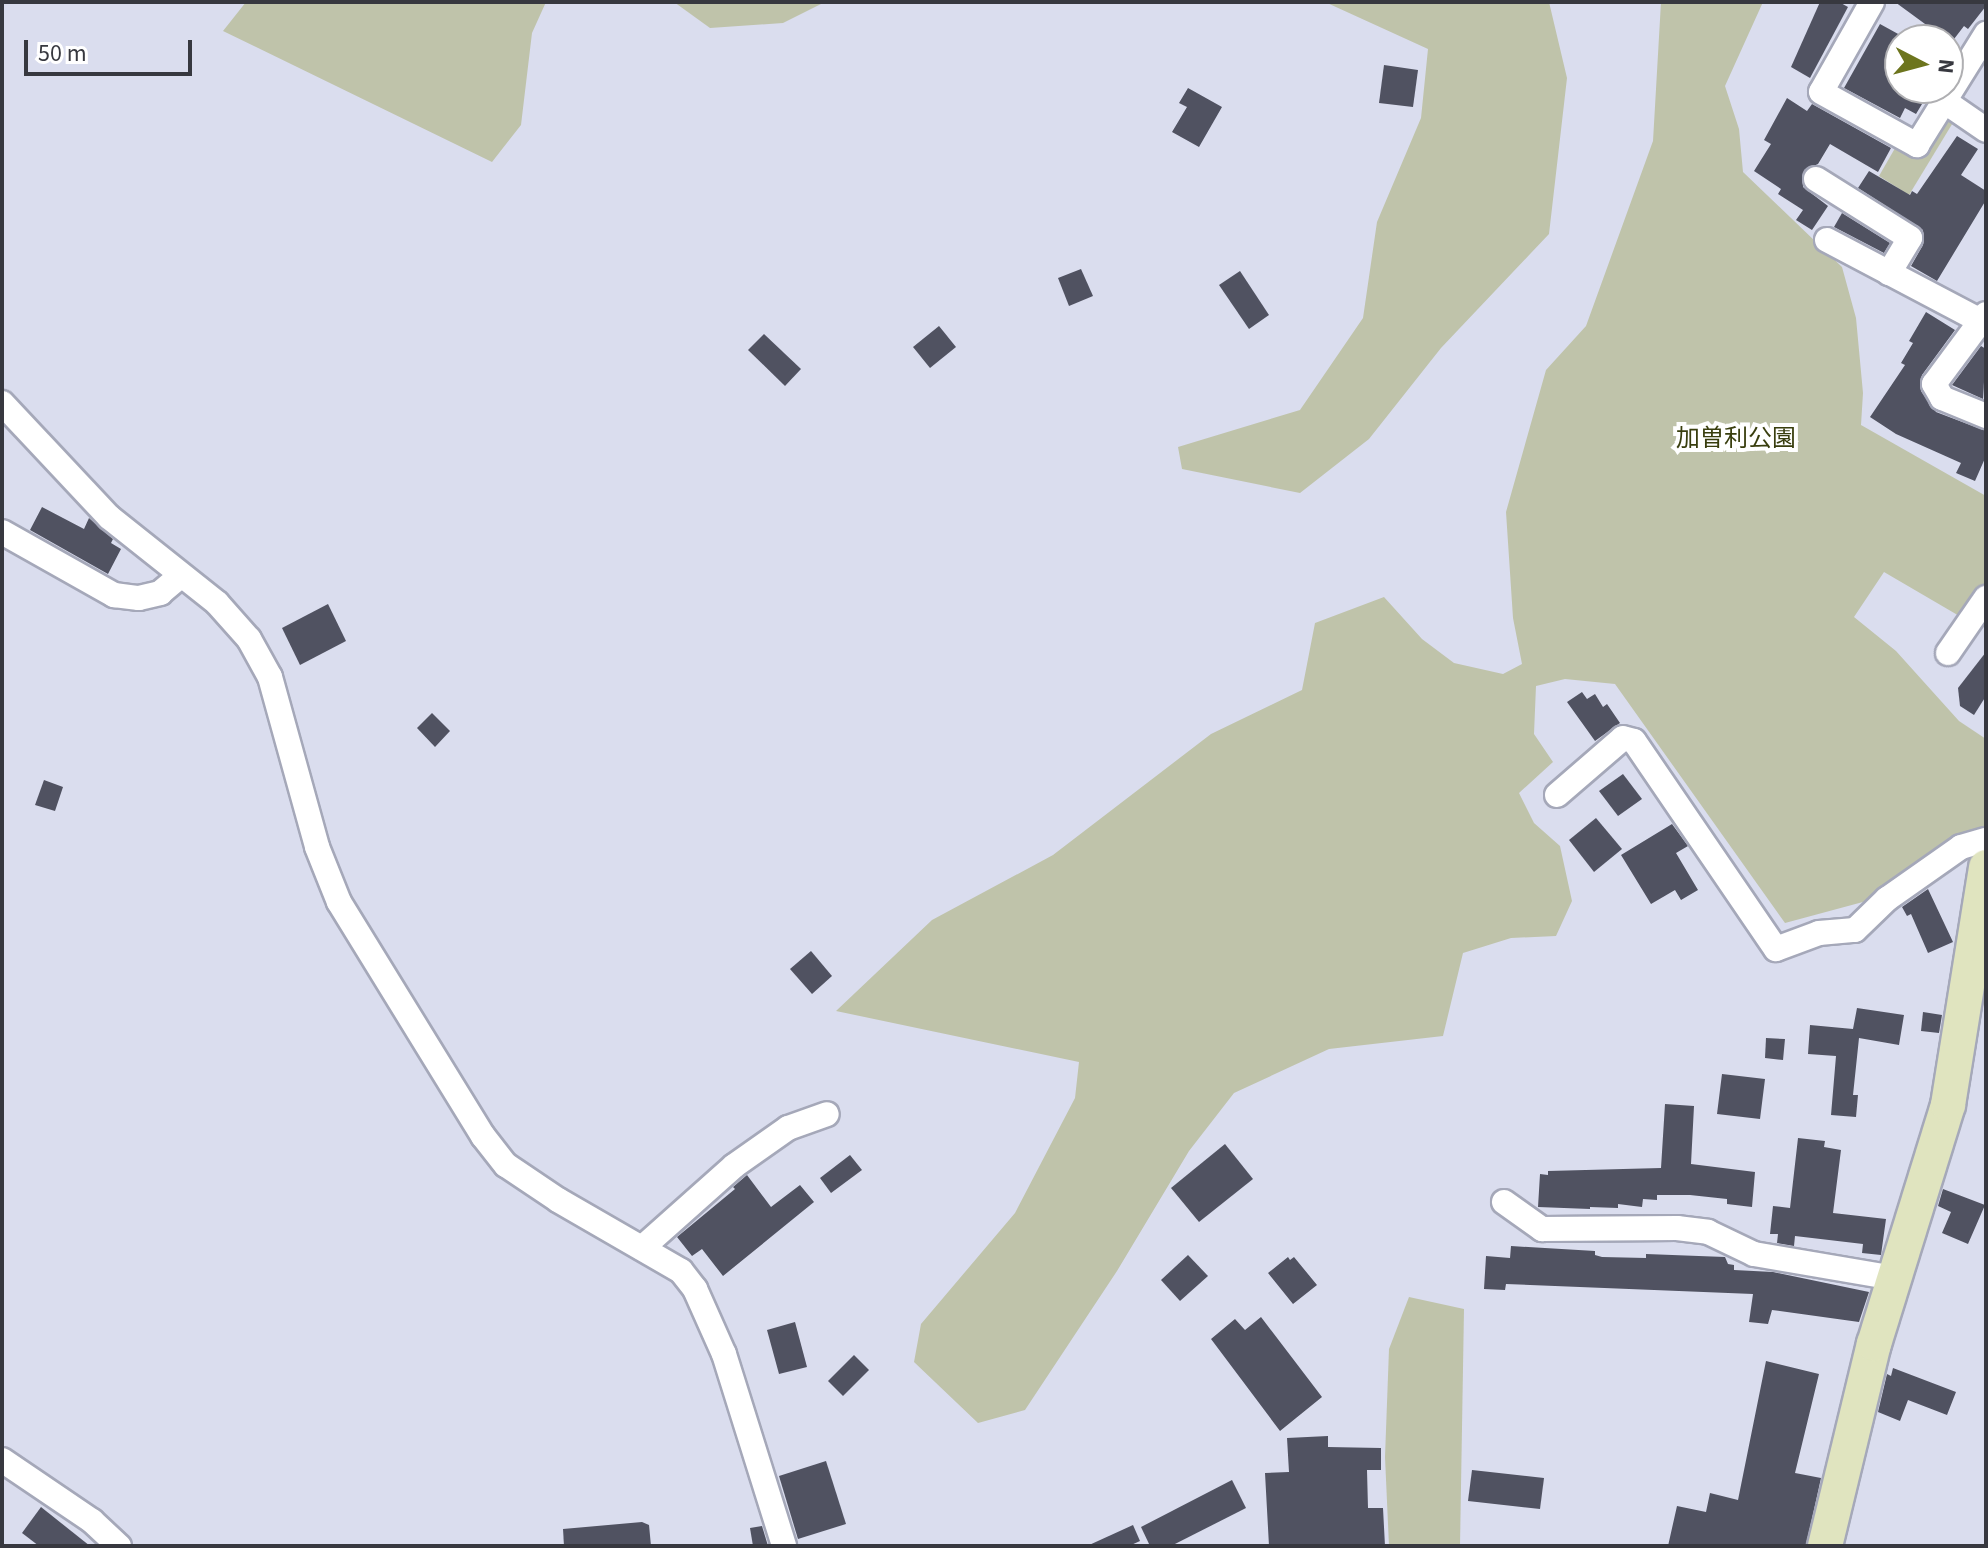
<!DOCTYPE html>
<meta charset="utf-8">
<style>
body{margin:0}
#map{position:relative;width:1988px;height:1548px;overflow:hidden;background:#daddee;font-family:"Source Sans 3","Noto Sans JP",sans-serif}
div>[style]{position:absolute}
.green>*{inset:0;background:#bfc3aa}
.building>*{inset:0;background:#505261}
.roads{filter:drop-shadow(2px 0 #a5a8b9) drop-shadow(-2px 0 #a5a8b9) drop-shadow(0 2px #a5a8b9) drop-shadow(0 -2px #a5a8b9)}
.street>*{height:24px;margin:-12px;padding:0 12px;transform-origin:12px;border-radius:12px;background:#fff}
.secondary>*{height:34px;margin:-17px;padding:0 17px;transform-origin:17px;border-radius:17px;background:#e0e4bf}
span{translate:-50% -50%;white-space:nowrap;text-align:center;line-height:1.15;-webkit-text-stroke:8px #fff;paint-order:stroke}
.park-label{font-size:24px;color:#393e0e}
.frame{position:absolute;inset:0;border:4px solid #37383f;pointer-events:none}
.north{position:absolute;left:1884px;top:24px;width:80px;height:80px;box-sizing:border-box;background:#fff;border:2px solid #afafb2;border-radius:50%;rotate:96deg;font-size:22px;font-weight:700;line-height:32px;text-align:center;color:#37383f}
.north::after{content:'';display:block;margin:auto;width:28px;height:36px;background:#6d751e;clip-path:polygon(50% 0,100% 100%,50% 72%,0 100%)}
.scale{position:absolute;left:24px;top:40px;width:168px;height:36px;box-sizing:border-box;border:4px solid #37383f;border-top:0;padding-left:10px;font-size:24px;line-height:28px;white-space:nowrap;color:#37383f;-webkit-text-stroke:6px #fff;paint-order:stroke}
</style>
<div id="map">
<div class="green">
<i style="clip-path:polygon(246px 2px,546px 2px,532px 33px,521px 125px,492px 162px,223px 31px)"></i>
<i style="clip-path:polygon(674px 2px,825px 2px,783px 23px,710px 28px)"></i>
<i style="clip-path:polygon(1325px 2px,1549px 2px,1567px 78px,1549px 234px,1441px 348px,1369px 439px,1300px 493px,1182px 469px,1178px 447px,1300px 410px,1363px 318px,1377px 222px,1421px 118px,1428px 49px)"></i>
<i style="clip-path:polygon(1661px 2px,1763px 2px,1725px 86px,1739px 129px,1743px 172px,1842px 267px,1856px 318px,1863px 393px,1861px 425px,1986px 496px,1986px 582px,1961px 617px,1884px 572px,1854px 617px,1896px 651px,1959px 721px,1986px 739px,1986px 825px,1874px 899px,1785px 923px,1615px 684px,1565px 679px,1536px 686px,1534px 734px,1553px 762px,1519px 793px,1534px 823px,1560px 846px,1572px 901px,1556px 936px,1511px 938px,1463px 953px,1443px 1036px,1329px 1049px,1234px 1093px,1189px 1151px,1117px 1271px,1025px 1410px,978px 1423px,914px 1362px,921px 1324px,1015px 1213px,1075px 1098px,1079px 1062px,836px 1011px,932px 920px,1053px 855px,1211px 734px,1302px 690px,1315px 623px,1384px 597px,1422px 639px,1454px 663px,1503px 674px,1522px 664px,1513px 618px,1506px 512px,1546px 370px,1586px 326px,1653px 141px)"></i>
<i style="clip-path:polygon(1941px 113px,1957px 116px,1909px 195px,1879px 176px,1898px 143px)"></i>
<i style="clip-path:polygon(1409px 1297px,1464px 1309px,1460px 1546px,1389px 1546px,1385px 1457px,1389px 1349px)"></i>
</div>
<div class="building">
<i style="clip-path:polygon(1820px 2px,1839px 2px,1848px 7px,1810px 78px,1791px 67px)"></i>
<i style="clip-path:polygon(1895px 2px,1986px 2px,1986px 6px,1968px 29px,1964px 26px,1951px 43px)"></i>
<i style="clip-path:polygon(1880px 24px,1900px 35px,1900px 88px,1917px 88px,1928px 94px,1916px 114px,1905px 108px,1900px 118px,1844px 88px)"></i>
<i style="clip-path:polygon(1384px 65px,1418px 70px,1413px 107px,1379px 103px)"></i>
<i style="clip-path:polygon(1188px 88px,1222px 107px,1199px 147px,1172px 132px,1187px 107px,1179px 103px)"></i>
<i style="clip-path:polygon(1787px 98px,1807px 111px,1812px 104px,1891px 148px,1878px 172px,1830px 144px,1818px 164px,1804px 170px,1803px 187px,1828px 206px,1812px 230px,1796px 220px,1803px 210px,1778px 194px,1781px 189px,1754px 171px,1771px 144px,1764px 140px)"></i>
<i style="clip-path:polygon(1957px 136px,1978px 149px,1961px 175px,1986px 191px,1986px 200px,1937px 281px,1911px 266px,1923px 245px,1923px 230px,1858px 188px,1869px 171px,1910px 195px,1912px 191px,1917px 194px)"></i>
<i style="clip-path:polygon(1842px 213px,1890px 243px,1884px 253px,1834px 227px)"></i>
<i style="clip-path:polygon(1081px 269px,1093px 296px,1069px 306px,1058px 278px)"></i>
<i style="clip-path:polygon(1240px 271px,1269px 315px,1249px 329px,1219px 285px)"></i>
<i style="clip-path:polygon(1926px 312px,1955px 330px,1922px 375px,1921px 391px,1936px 412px,1986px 431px,1986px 456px,1975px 481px,1956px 473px,1961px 463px,1896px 434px,1870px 417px,1905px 365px,1901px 363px,1913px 343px,1909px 341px)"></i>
<i style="clip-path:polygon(939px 326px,956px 347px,930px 368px,913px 347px)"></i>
<i style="clip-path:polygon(764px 334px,801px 369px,785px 386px,748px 350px)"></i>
<i style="clip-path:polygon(1981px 346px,1986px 349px,1983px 399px,1952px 385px)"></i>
<i style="clip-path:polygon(42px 507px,84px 529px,89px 518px,113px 539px,111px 543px,121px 549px,108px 574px,30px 530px)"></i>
<i style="clip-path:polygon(328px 604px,346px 641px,300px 665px,282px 628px)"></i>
<i style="clip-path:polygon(1986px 652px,1986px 696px,1974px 715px,1960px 706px,1958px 688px)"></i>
<i style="clip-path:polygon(1582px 692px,1587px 699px,1595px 694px,1603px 707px,1607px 704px,1620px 723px,1595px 741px,1567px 702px)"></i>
<i style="clip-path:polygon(432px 713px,450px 731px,435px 747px,417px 728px)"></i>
<i style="clip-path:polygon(1623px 774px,1642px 799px,1618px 816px,1599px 791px)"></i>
<i style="clip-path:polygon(44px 780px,63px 787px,55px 811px,35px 805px)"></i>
<i style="clip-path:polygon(1596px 818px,1622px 849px,1594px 872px,1569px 840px)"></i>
<i style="clip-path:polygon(1672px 824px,1688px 846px,1676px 853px,1698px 890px,1681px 900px,1675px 890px,1651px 904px,1621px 855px)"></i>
<i style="clip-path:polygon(1928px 889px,1953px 942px,1928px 953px,1911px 914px,1907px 916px,1902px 907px)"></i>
<i style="clip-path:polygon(811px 951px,832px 976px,812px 994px,790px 969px)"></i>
<i style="clip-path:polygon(1857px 1008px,1904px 1015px,1899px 1045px,1859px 1038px,1853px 1095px,1858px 1095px,1856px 1117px,1831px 1115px,1836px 1056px,1808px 1054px,1810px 1025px,1853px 1029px)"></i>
<i style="clip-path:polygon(1923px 1012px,1942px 1015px,1939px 1033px,1921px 1031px)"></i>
<i style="clip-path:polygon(1766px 1038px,1785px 1039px,1783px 1060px,1765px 1058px)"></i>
<i style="clip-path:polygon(1722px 1074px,1765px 1079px,1760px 1119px,1717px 1114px)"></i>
<i style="clip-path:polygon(1665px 1104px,1694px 1106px,1691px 1164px,1755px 1172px,1752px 1207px,1727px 1204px,1727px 1199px,1690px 1195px,1657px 1195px,1657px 1200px,1643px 1199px,1642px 1207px,1618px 1204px,1618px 1208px,1590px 1207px,1590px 1209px,1538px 1207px,1540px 1174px,1548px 1175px,1548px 1171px,1661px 1168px)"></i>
<i style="clip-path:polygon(1798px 1138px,1825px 1141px,1824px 1147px,1841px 1150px,1833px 1213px,1886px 1219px,1881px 1255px,1862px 1253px,1863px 1244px,1795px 1236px,1794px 1246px,1777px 1243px,1778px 1234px,1770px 1234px,1773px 1206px,1790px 1208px)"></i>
<i style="clip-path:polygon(1225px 1144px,1253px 1179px,1199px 1222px,1171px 1188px)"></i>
<i style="clip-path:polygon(850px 1155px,862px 1170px,831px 1193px,820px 1178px)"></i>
<i style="clip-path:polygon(747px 1175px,771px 1207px,800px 1185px,814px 1202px,723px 1276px,702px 1249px,692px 1256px,677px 1237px,735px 1189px,733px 1187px)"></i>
<i style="clip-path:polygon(1943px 1189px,1985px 1205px,1968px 1244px,1942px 1233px,1951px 1212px,1938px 1206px)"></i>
<i style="clip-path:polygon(1511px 1246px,1595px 1251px,1595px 1255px,1602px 1257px,1646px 1258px,1646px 1254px,1725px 1257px,1728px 1264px,1734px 1265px,1734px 1270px,1773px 1272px,1869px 1292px,1859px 1322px,1772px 1310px,1768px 1324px,1749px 1322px,1753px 1294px,1506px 1284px,1505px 1290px,1484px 1289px,1486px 1256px,1510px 1258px)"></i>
<i style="clip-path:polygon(1188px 1255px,1208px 1276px,1180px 1301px,1161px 1280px)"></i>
<i style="clip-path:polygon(1288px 1257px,1290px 1260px,1294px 1257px,1317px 1285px,1293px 1304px,1268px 1273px)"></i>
<i style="clip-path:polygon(1261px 1317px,1322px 1397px,1280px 1431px,1211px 1339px,1235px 1319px,1245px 1330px)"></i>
<i style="clip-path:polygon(795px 1322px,807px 1367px,779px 1374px,767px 1330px)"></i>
<i style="clip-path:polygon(854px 1355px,869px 1370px,843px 1396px,828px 1381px)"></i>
<i style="clip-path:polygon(1766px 1361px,1819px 1374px,1795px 1473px,1821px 1478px,1806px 1546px,1668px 1546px,1677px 1506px,1706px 1512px,1710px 1493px,1738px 1500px)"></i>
<i style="clip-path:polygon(1893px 1368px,1956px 1392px,1947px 1415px,1908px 1400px,1900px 1421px,1878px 1412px,1887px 1374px,1891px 1376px)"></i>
<i style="clip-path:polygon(1328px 1436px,1328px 1447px,1381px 1448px,1381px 1470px,1367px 1470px,1368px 1508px,1383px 1508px,1385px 1546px,1269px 1546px,1265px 1473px,1289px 1472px,1287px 1438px)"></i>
<i style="clip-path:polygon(826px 1461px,846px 1524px,798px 1539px,779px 1476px)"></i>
<i style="clip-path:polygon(1472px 1470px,1544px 1478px,1540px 1509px,1468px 1501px)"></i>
<i style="clip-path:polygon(1232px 1480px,1246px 1508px,1171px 1546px,1150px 1546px,1141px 1527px)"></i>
<i style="clip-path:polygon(41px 1507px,90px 1546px,39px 1546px,22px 1533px)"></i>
<i style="clip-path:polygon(642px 1522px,649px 1525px,651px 1546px,564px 1546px,563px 1529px)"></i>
<i style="clip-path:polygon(1133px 1525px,1140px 1541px,1129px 1546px,1087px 1546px)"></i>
<i style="clip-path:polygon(762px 1526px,768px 1546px,753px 1546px,750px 1528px)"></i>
</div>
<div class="roads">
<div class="street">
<i style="left:1872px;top:2px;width:103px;rotate:119.5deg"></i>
<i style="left:1821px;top:92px;width:110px;rotate:28.9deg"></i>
<i style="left:1917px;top:145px;width:131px;rotate:-58.1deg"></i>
<i style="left:1944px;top:101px;width:51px;rotate:34.6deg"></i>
<i style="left:1816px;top:179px;width:111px;rotate:32.1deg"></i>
<i style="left:1910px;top:238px;width:41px;rotate:121deg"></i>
<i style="left:1827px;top:240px;width:180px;rotate:27.8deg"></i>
<i style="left:1986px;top:314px;width:87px;rotate:126.6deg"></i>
<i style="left:1934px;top:384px;width:16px;rotate:60deg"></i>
<i style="left:1942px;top:398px;width:48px;rotate:22.2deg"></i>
<i style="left:2px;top:403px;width:156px;rotate:46.8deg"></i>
<i style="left:109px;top:517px;width:138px;rotate:38.5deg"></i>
<i style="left:217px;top:603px;width:48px;rotate:48.4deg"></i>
<i style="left:249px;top:639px;width:43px;rotate:61.1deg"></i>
<i style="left:270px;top:677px;width:176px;rotate:74.5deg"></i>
<i style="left:317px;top:847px;width:59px;rotate:68.2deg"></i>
<i style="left:339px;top:902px;width:275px;rotate:58.4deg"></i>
<i style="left:483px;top:1136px;width:37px;rotate:52deg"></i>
<i style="left:506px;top:1165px;width:63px;rotate:33.9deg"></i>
<i style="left:558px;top:1200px;width:142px;rotate:30deg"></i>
<i style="left:681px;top:1271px;width:23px;rotate:52deg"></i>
<i style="left:695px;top:1289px;width:71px;rotate:66deg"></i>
<i style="left:724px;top:1354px;width:201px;rotate:72.6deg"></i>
<i style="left:2px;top:532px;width:129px;rotate:29.4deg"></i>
<i style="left:114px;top:595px;width:25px;rotate:7deg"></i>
<i style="left:139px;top:598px;width:22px;rotate:-13deg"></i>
<i style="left:160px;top:593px;width:26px;rotate:-40deg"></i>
<i style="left:1948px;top:653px;width:67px;rotate:-55.4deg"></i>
<i style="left:1557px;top:795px;width:87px;rotate:-40.8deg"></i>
<i style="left:1623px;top:738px;width:11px;rotate:15deg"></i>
<i style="left:1634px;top:741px;width:252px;rotate:55.7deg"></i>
<i style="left:1776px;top:949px;width:46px;rotate:-20.4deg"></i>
<i style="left:1819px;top:933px;width:36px;rotate:-5deg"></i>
<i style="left:1855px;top:930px;width:45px;rotate:-44.1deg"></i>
<i style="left:1887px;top:899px;width:90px;rotate:-35.1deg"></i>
<i style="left:1961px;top:847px;width:26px;rotate:-16deg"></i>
<i style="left:1504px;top:1202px;width:47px;rotate:35.4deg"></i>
<i style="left:1542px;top:1229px;width:135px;rotate:-0.4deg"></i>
<i style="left:1677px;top:1228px;width:31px;rotate:7deg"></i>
<i style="left:1708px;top:1232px;width:51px;rotate:25.6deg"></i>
<i style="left:1754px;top:1254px;width:143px;rotate:9.7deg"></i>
<i style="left:642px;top:1248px;width:123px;rotate:-41.7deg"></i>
<i style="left:734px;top:1166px;width:66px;rotate:-35.1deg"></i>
<i style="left:788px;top:1128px;width:41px;rotate:-19.7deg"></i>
<i style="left:2px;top:1460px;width:109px;rotate:34.1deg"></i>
<i style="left:92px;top:1521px;width:37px;rotate:43deg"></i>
</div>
<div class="secondary">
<i style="left:1825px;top:1546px;width:208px;rotate:-76.4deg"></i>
<i style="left:1874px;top:1344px;width:250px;rotate:-72.8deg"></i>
<i style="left:1948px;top:1105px;width:241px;rotate:-80.9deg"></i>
</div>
</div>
<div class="park-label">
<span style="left:1736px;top:439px">加曽利公園</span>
</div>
<div class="frame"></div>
<div class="north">N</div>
<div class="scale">50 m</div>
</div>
